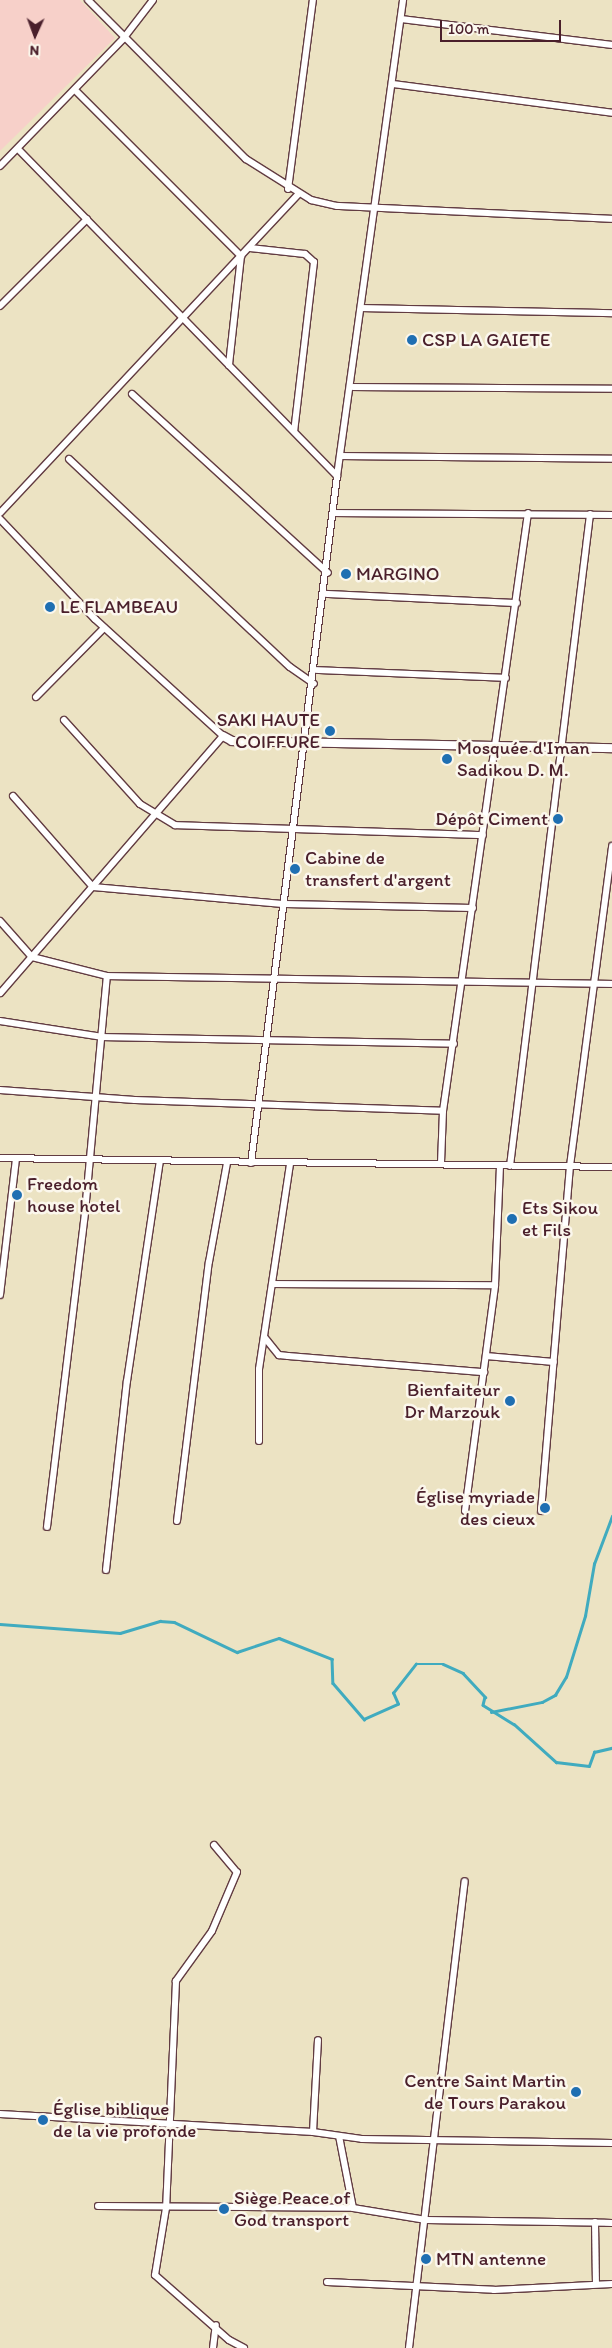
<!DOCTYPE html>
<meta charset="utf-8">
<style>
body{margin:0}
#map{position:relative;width:612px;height:2348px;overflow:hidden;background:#ece3c3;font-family:Itim,sans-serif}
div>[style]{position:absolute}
.built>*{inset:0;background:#f7d0c9}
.stream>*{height:2.5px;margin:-1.25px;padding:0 1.25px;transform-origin:1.25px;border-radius:1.25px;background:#40abbf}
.roads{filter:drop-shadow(1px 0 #623c42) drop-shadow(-1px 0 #623c42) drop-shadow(0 1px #623c42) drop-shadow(0 -1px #623c42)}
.minor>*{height:6px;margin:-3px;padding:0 3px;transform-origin:3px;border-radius:3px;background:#fff}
.tertiary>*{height:8px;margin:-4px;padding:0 4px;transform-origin:4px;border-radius:4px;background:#fff}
.dots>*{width:14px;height:14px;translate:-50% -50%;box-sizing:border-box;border:2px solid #fbf7ec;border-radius:50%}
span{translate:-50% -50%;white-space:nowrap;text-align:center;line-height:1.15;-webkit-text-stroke:5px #fbf7ec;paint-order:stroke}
.poi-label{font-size:19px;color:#4a1f2b}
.left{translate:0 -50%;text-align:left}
.right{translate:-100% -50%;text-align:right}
.north{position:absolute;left:10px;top:10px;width:50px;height:50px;-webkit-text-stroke:4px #fbf7ec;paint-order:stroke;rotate:182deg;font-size:14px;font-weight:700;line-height:20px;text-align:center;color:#4a1f2b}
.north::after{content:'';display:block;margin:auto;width:18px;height:22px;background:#4a1f2b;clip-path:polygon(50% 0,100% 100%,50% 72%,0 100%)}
.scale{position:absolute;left:440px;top:20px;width:121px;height:22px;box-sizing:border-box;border:2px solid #4a1f2b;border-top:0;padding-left:6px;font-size:15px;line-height:18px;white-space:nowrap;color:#4a1f2b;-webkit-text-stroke:4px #fbf7ec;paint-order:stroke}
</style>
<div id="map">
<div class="built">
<i style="clip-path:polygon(0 0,80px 0,115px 38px,0 151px)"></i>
</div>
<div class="stream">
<i style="left:0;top:1624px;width:120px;rotate:4.3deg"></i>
<i style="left:120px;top:1633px;width:42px;rotate:-16.7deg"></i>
<i style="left:160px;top:1621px;width:14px;rotate:4deg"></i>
<i style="left:174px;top:1622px;width:70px;rotate:25.5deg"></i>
<i style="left:237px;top:1652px;width:44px;rotate:-18.4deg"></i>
<i style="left:279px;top:1638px;width:57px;rotate:21.6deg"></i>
<i style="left:332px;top:1659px;width:24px;rotate:88deg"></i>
<i style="left:333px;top:1683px;width:48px;rotate:49.3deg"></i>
<i style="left:364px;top:1719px;width:37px;rotate:-24deg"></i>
<i style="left:398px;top:1704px;width:12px;rotate:-114deg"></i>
<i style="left:393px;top:1693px;width:37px;rotate:-52deg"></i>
<i style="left:416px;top:1664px;width:27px"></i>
<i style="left:443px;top:1664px;width:22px;rotate:24deg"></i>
<i style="left:463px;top:1673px;width:33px;rotate:47deg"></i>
<i style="left:485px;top:1697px;width:8px;rotate:104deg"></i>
<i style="left:483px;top:1705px;width:36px;rotate:32deg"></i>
<i style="left:514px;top:1724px;width:57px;rotate:42.1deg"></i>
<i style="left:556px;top:1762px;width:33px;rotate:7deg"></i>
<i style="left:589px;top:1766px;width:15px;rotate:-70deg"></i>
<i style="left:594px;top:1752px;width:18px;rotate:-13deg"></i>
<i style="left:491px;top:1712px;width:52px;rotate:-11.1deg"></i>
<i style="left:542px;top:1702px;width:15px;rotate:-28deg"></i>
<i style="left:555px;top:1695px;width:21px;rotate:-59deg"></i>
<i style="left:566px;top:1677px;width:64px;rotate:-72.7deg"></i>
<i style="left:585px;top:1616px;width:53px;rotate:-80.2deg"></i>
<i style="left:594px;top:1564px;width:51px;rotate:-69.4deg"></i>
</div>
<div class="roads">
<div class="minor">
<i style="left:88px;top:0;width:224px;rotate:45.2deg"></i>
<i style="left:246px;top:159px;width:77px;rotate:32.2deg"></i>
<i style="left:311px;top:200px;width:27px;rotate:13deg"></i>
<i style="left:337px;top:206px;width:275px;rotate:2.7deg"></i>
<i style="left:401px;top:19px;width:213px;rotate:7deg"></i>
<i style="left:393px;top:84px;width:221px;rotate:7.5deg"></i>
<i style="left:75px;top:90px;width:235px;rotate:45deg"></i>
<i style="left:241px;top:256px;width:110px;rotate:96.3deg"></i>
<i style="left:18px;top:149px;width:457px;rotate:45.7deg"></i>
<i style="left:0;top:166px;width:177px;rotate:-45.9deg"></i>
<i style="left:123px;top:39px;width:49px;rotate:-52.4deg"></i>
<i style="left:288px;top:189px;width:191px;rotate:-82.5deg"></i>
<i style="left:250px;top:248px;width:55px;rotate:6.2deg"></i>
<i style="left:305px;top:254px;width:12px;rotate:42deg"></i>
<i style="left:314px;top:262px;width:170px;rotate:96.7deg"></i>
<i style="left:0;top:306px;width:123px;rotate:-45deg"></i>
<i style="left:363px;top:308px;width:249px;rotate:1.2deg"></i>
<i style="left:353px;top:387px;width:259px;rotate:0.4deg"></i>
<i style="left:132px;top:394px;width:265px;rotate:42.4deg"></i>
<i style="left:342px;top:456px;width:270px;rotate:0.6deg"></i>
<i style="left:69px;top:459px;width:303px;rotate:43.3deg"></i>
<i style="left:290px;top:667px;width:29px;rotate:35deg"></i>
<i style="left:0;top:513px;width:436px;rotate:-46.9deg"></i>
<i style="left:334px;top:513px;width:278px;rotate:0.4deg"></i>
<i style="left:0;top:519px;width:138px;rotate:46.5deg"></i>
<i style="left:95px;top:619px;width:173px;rotate:42.4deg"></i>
<i style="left:223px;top:736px;width:340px;rotate:130.9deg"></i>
<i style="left:326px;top:594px;width:191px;rotate:2.7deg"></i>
<i style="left:316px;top:670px;width:190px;rotate:2.4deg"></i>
<i style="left:36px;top:697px;width:97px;rotate:-45.4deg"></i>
<i style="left:64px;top:720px;width:113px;rotate:47.9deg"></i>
<i style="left:140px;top:804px;width:41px;rotate:31deg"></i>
<i style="left:175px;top:825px;width:308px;rotate:1.9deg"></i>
<i style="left:13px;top:796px;width:121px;rotate:48.7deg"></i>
<i style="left:93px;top:887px;width:193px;rotate:5.1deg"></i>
<i style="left:285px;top:904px;width:188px;rotate:1.2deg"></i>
<i style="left:0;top:921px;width:48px;rotate:48.4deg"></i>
<i style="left:32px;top:957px;width:77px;rotate:14.2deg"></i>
<i style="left:107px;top:976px;width:505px;rotate:0.91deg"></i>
<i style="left:0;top:1021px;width:104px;rotate:8.8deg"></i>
<i style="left:103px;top:1037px;width:351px;rotate:1.1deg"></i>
<i style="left:0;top:1090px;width:135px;rotate:4.2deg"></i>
<i style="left:135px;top:1100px;width:308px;rotate:2deg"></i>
<i style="left:0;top:1158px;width:612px;rotate:0.84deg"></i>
<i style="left:251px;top:1163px;width:692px;rotate:-82.86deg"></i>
<i style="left:337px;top:476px;width:481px;rotate:-82.1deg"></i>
<i style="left:441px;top:1163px;width:52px;rotate:-87.8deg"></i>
<i style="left:443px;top:1111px;width:604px;rotate:-81.91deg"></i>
<i style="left:510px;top:1166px;width:657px;rotate:-83deg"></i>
<i style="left:273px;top:1284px;width:222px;rotate:0.3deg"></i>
<i style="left:0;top:1295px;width:137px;rotate:-83.3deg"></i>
<i style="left:265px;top:1338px;width:22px;rotate:51deg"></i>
<i style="left:279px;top:1355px;width:9px;rotate:6deg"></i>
<i style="left:288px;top:1356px;width:197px;rotate:4.7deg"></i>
<i style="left:486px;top:1356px;width:68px;rotate:5deg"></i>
<i style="left:259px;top:1441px;width:72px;rotate:-90deg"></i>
<i style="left:259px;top:1369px;width:207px;rotate:-81.4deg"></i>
<i style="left:465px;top:1511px;width:228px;rotate:-82.4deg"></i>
<i style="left:495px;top:1285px;width:119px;rotate:-87.6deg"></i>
<i style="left:541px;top:1511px;width:346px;rotate:-85.2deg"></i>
<i style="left:570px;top:1166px;width:323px;rotate:-82.5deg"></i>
<i style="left:177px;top:1521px;width:261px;rotate:-83deg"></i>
<i style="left:209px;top:1262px;width:101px;rotate:-79.7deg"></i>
<i style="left:47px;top:1527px;width:317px;rotate:-83.1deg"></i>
<i style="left:85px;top:1212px;width:237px;rotate:-84.7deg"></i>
<i style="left:106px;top:1570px;width:190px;rotate:-83.7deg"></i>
<i style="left:127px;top:1381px;width:222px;rotate:-81.5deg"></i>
<i style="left:214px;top:1845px;width:35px;rotate:50deg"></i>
<i style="left:237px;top:1872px;width:64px;rotate:113deg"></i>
<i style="left:212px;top:1931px;width:62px;rotate:125.8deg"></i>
<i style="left:176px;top:1981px;width:227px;rotate:92.5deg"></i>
<i style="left:166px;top:2208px;width:68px;rotate:99.3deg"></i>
<i style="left:155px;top:2275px;width:98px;rotate:41.3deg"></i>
<i style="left:229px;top:2340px;width:17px;rotate:28deg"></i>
<i style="left:0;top:2114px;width:314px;rotate:3.3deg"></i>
<i style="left:313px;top:2132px;width:49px;rotate:8.1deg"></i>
<i style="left:362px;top:2139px;width:250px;rotate:0.9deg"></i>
<i style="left:313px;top:2132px;width:92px;rotate:-86.9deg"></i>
<i style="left:339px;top:2136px;width:73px;rotate:79deg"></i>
<i style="left:353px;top:2208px;width:74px;rotate:9.3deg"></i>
<i style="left:426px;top:2220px;width:186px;rotate:0.9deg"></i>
<i style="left:98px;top:2206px;width:255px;rotate:0.4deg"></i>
<i style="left:595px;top:2222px;width:62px;rotate:89.1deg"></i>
<i style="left:327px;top:2282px;width:167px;rotate:2.7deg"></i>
<i style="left:494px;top:2290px;width:118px;rotate:-2.9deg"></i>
<i style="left:213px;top:2348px;width:23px;rotate:-83deg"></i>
<i style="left:409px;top:2348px;width:470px;rotate:-83.2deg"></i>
</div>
<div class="tertiary">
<i style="left:223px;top:736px;width:10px;rotate:29deg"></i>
<i style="left:232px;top:741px;width:380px;rotate:1.1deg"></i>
</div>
</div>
<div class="dots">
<i style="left:412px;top:340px;background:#1f6fb2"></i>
<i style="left:346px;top:574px;background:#1f6fb2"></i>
<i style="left:50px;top:607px;background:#1f6fb2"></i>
<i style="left:330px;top:731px;background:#1f6fb2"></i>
<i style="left:447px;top:759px;background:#1f6fb2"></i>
<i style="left:558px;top:819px;background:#1f6fb2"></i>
<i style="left:295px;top:869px;background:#1f6fb2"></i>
<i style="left:17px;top:1195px;background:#1f6fb2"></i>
<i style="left:512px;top:1219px;background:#1f6fb2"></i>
<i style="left:510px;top:1401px;background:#1f6fb2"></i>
<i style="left:545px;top:1508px;background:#1f6fb2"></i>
<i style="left:576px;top:2092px;background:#1f6fb2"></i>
<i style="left:43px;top:2120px;background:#1f6fb2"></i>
<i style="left:224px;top:2209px;background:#1f6fb2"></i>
<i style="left:426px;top:2259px;background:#1f6fb2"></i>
</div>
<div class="poi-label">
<span class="left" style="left:422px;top:340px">CSP LA GAIETE</span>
<span class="left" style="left:356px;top:574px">MARGINO</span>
<span class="left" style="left:60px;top:607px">LE FLAMBEAU</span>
<span class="right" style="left:320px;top:731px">SAKI HAUTE<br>COIFFURE</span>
<span class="left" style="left:457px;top:759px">Mosquée d'Iman<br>Sadikou D. M.</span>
<span class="right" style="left:548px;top:819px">Dépôt Ciment</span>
<span class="left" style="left:305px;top:869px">Cabine de<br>transfert d'argent</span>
<span class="left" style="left:27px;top:1195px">Freedom<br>house hotel</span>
<span class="left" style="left:522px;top:1219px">Ets Sikou<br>et Fils</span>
<span class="right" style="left:500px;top:1401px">Bienfaiteur<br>Dr Marzouk</span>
<span class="right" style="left:535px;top:1508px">Église myriade<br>des cieux</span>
<span class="right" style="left:566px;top:2092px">Centre Saint Martin<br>de Tours Parakou</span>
<span class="left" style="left:53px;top:2120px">Église biblique<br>de la vie profonde</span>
<span class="left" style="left:234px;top:2209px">Siège Peace of<br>God transport</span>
<span class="left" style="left:436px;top:2259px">MTN antenne</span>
</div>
<div class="north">N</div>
<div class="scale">100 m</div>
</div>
